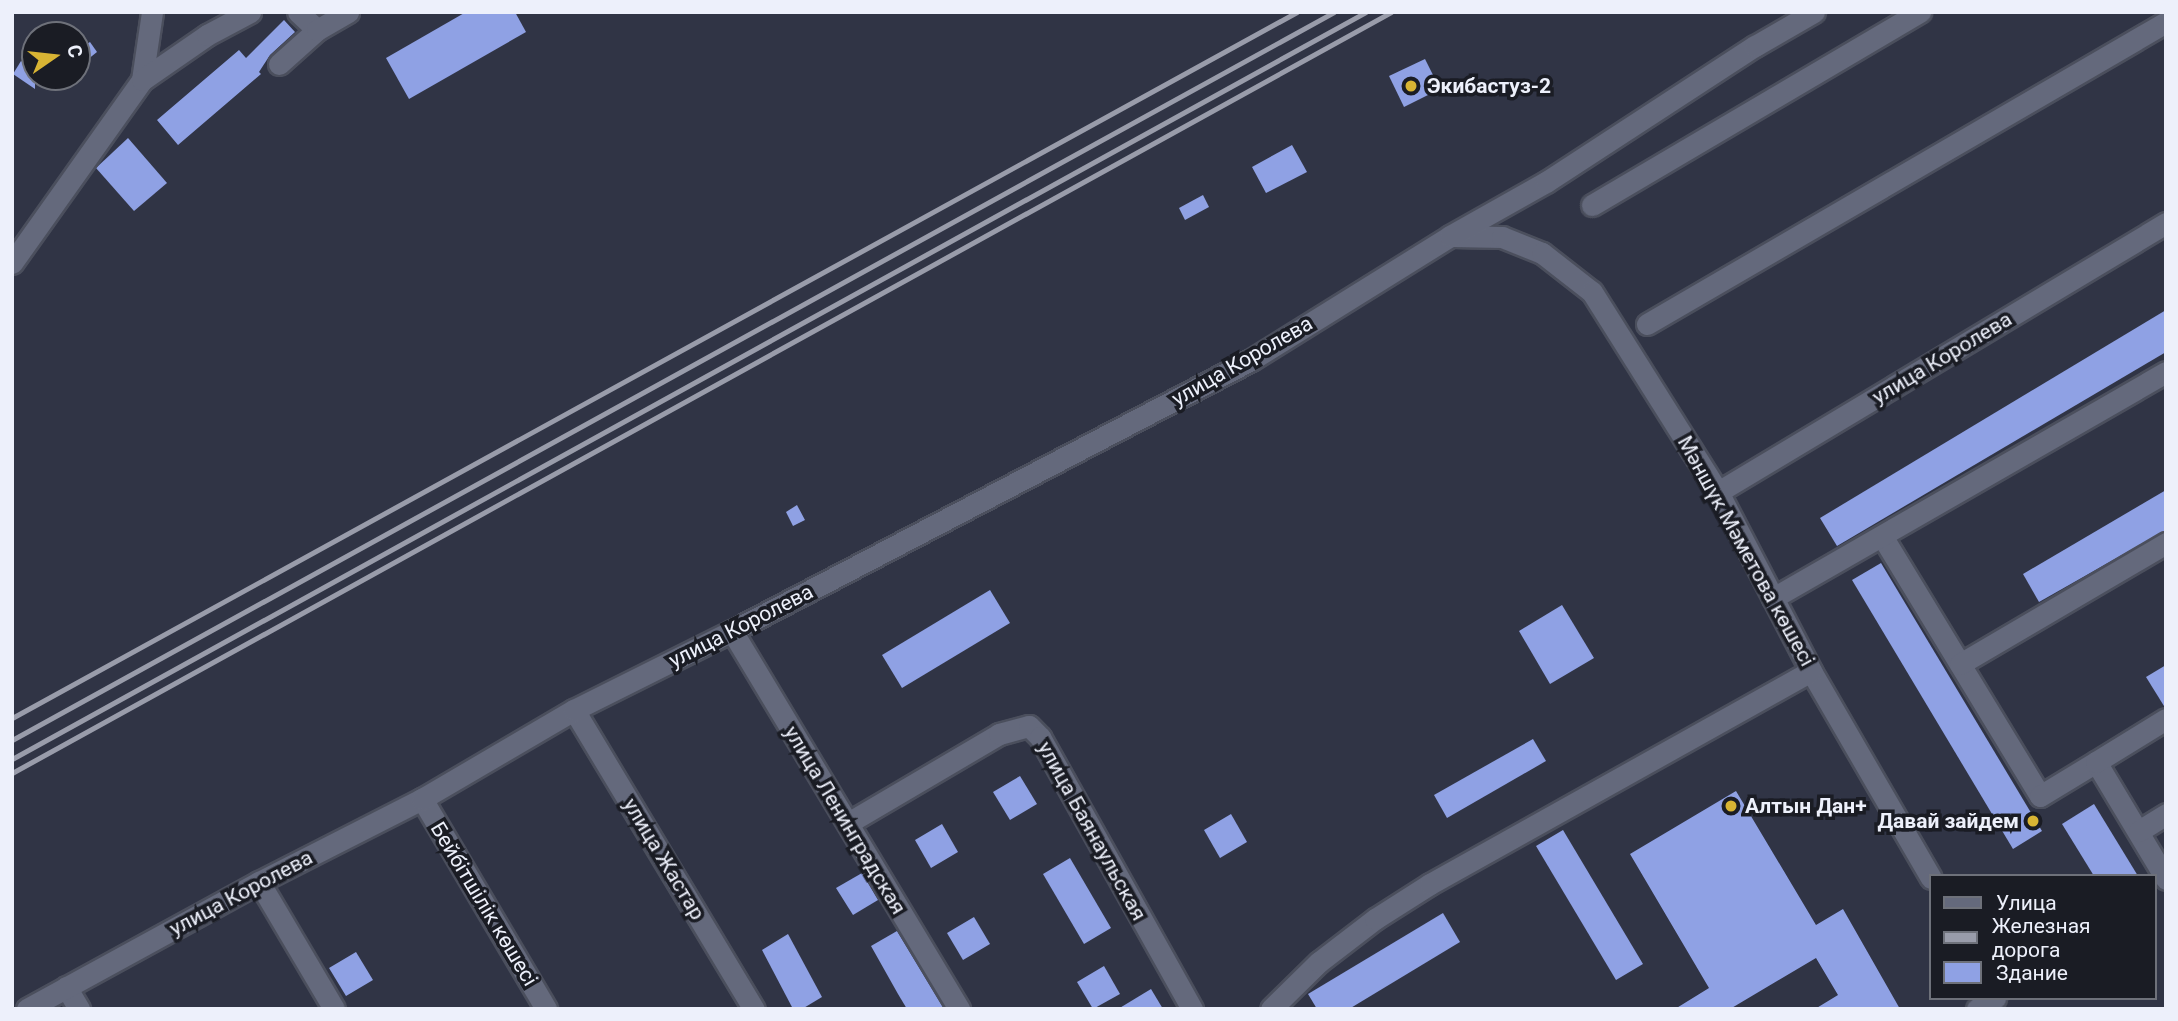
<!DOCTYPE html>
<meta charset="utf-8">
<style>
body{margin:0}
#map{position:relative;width:2178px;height:1021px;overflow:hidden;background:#303445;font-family:Roboto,sans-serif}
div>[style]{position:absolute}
.building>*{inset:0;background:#8fa1e4}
.roads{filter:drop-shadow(2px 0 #4b4f5d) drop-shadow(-2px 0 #4b4f5d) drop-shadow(0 2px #4b4f5d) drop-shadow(0 -2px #4b4f5d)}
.minor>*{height:21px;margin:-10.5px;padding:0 10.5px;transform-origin:10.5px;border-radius:10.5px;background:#64697c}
.rail>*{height:5px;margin:-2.5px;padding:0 2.5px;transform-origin:2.5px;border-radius:2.5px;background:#999caa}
.dots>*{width:19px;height:19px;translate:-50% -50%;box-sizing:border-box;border:4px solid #1a1c24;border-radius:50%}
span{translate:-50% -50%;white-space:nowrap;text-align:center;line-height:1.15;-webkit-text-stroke:7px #1a1c24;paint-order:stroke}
.poi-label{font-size:21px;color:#edf0fb;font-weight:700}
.left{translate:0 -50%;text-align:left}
.right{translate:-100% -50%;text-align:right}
.street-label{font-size:21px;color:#edf0fb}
.frame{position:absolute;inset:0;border:14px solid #edf0fb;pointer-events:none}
.legend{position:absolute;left:1929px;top:874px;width:228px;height:126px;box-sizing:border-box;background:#1a1c24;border:2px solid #6e717a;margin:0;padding:9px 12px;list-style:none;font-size:21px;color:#edf0fb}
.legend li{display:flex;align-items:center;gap:14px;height:35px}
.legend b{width:35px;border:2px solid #6e717a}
.north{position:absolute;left:21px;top:21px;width:70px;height:70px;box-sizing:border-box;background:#1a1c24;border:2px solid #6e717a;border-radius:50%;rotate:76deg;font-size:19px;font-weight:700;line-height:28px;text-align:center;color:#edf0fb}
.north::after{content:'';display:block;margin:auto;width:24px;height:32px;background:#d8b434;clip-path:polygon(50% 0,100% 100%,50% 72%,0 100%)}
</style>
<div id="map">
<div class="building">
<i style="clip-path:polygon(466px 12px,515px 12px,526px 32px,409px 99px,386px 58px)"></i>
<i style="clip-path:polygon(284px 20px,295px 32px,270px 55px,259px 72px,261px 74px,178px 145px,157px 120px,239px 50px,246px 58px)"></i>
<i style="clip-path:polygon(90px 42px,97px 52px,87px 60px,79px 49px)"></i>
<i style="clip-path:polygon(1425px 59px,1440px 89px,1404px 107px,1389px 76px)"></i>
<i style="clip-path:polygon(21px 61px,35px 71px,35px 89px,13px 74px)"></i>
<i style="clip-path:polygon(128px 138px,167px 183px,134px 211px,96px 168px)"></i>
<i style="clip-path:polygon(1292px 145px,1307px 172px,1266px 193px,1252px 167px)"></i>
<i style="clip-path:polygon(1203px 195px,1209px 207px,1185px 220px,1179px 208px)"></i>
<i style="clip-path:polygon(2166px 310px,2166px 352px,1837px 546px,1820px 518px)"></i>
<i style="clip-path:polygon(2166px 490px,2166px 530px,2039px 602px,2023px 574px)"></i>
<i style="clip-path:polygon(797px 505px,805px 520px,793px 526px,786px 512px)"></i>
<i style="clip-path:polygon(1881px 563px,2042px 831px,2013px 849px,1852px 580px)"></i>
<i style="clip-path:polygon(990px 590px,1010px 623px,902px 688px,882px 655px)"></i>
<i style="clip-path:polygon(1562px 605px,1594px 658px,1550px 684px,1519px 631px)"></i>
<i style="clip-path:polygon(2166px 665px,2166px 706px,2164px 706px,2146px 677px)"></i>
<i style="clip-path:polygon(1533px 739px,1546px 761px,1447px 818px,1434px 795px)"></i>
<i style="clip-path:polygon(1020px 776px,1037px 804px,1010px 820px,993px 792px)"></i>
<i style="clip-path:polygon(1736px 791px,1816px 925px,1843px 909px,1900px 1009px,1815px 1009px,1838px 995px,1816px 958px,1730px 1009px,1675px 1009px,1709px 988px,1630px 854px)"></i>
<i style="clip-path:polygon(2094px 804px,2138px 876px,2094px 876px,2062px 824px)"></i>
<i style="clip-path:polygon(1231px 814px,1247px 842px,1220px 858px,1204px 830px)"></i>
<i style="clip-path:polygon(942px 824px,958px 852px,931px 868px,915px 840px)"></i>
<i style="clip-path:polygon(1563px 830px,1643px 964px,1616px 980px,1536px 846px)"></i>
<i style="clip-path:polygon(1070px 858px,1111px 928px,1084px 944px,1043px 874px)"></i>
<i style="clip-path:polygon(862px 873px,878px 900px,853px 915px,836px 888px)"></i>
<i style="clip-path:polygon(1443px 913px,1460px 942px,1349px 1009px,1317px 1009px,1308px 994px)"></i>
<i style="clip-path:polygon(974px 917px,990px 944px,963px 960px,947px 933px)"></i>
<i style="clip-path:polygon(897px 931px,944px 1009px,907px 1009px,898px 994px,871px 946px)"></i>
<i style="clip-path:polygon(788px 934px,822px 997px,802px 1009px,793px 1009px,762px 950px)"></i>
<i style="clip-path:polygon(356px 952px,373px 980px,346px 996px,329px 968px)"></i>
<i style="clip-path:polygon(1104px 966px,1120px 994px,1093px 1009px,1077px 982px)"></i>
<i style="clip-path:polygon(1151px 989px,1163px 1009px,1118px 1009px)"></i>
</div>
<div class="roads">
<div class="minor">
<i style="left:298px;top:12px;width:26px;rotate:43deg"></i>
<i style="left:279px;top:64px;width:51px;rotate:-41.8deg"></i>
<i style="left:317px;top:30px;width:36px;rotate:-30deg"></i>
<i style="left:142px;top:80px;width:69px;rotate:-81.6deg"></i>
<i style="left:1592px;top:205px;width:381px;rotate:-30.5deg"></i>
<i style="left:1452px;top:236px;width:50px;rotate:1.1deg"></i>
<i style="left:1502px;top:237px;width:43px;rotate:21.8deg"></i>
<i style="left:1542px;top:253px;width:63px;rotate:38deg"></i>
<i style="left:1592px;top:292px;width:236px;rotate:57.8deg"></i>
<i style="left:1718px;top:492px;width:202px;rotate:62.5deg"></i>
<i style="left:1811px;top:671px;width:239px;rotate:59.9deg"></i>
<i style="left:12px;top:263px;width:224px;rotate:-54.6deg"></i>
<i style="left:142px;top:80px;width:79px;rotate:-34.7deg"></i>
<i style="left:207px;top:35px;width:49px;rotate:-28.1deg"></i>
<i style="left:1647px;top:324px;width:600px;rotate:-30.19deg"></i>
<i style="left:1718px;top:492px;width:523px;rotate:-30.98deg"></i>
<i style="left:1882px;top:536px;width:304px;rotate:58.7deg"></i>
<i style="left:2040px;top:796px;width:66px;rotate:-31.3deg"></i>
<i style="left:2096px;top:762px;width:136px;rotate:59.1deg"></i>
<i style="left:1773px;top:598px;width:453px;rotate:-29.9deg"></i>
<i style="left:732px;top:631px;width:441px;rotate:59deg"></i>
<i style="left:1960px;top:664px;width:239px;rotate:-30.4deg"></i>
<i style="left:574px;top:710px;width:349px;rotate:59deg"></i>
<i style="left:2096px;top:762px;width:82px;rotate:-31.6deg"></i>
<i style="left:422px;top:799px;width:244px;rotate:59.4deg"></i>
<i style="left:848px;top:823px;width:175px;rotate:-30.5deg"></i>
<i style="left:999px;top:734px;width:31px;rotate:-15deg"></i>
<i style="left:1029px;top:726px;width:16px;rotate:45deg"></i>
<i style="left:1040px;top:737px;width:312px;rotate:60.8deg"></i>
<i style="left:2139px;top:831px;width:32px;rotate:-32deg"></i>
<i style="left:259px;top:882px;width:147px;rotate:59.4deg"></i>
<i style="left:66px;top:987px;width:26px;rotate:59deg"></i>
<i style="left:27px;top:1009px;width:264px;rotate:-28.7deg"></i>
<i style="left:259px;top:882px;width:183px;rotate:-27deg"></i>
<i style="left:422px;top:799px;width:176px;rotate:-30.4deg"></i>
<i style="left:574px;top:710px;width:177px;rotate:-26.6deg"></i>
<i style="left:732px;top:631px;width:585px;rotate:-27.57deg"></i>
<i style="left:1251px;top:360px;width:234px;rotate:-31.9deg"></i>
<i style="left:1450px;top:236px;width:110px;rotate:-29.4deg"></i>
<i style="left:1546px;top:182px;width:249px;rotate:-33.1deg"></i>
<i style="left:1755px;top:46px;width:68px;rotate:-30deg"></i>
<i style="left:1271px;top:1009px;width:67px;rotate:-44.4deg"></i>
<i style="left:1319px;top:962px;width:71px;rotate:-37.5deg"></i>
<i style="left:1375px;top:919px;width:65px;rotate:-32.5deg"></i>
<i style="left:1430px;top:884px;width:436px;rotate:-29.2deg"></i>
<i style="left:1977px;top:1009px;width:21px;rotate:-31deg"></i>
</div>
</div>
<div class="rail">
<i style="left:12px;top:718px;width:1466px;rotate:-28.79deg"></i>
<i style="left:12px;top:740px;width:1509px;rotate:-28.84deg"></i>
<i style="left:12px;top:759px;width:1546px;rotate:-28.89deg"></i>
<i style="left:12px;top:773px;width:1575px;rotate:-28.89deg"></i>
</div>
<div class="dots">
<i style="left:1411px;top:86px;background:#d8b434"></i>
<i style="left:1731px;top:806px;background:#d8b434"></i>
<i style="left:2033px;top:821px;background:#d8b434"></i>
</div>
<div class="poi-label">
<span class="left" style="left:1427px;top:86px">Экибастуз-2</span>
<span class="left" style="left:1745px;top:806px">Алтын Дан+</span>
<span class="right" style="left:2019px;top:821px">Давай зайдем</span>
</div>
<div class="street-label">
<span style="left:1942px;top:358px;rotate:-31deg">улица Королева</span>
<span style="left:1242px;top:361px;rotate:-30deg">улица Королева</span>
<span style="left:1746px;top:551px;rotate:61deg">Мәншүк Мәметова көшесі</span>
<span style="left:741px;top:626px;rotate:-27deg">улица Королева</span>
<span style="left:845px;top:820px;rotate:59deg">улица Ленинградская</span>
<span style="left:1092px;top:831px;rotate:61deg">улица Баянаульская</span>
<span style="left:664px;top:859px;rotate:59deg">улица Жастар</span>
<span style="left:241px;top:893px;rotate:-28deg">улица Королева</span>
<span style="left:484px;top:904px;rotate:59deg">Бейбітшілік көшесі</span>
</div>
<div class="frame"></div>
<ul class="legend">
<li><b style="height:9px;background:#64697c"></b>Улица</li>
<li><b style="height:9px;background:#999caa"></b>Железная дорога</li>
<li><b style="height:19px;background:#8fa1e4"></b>Здание</li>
</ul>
<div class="north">С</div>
</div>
